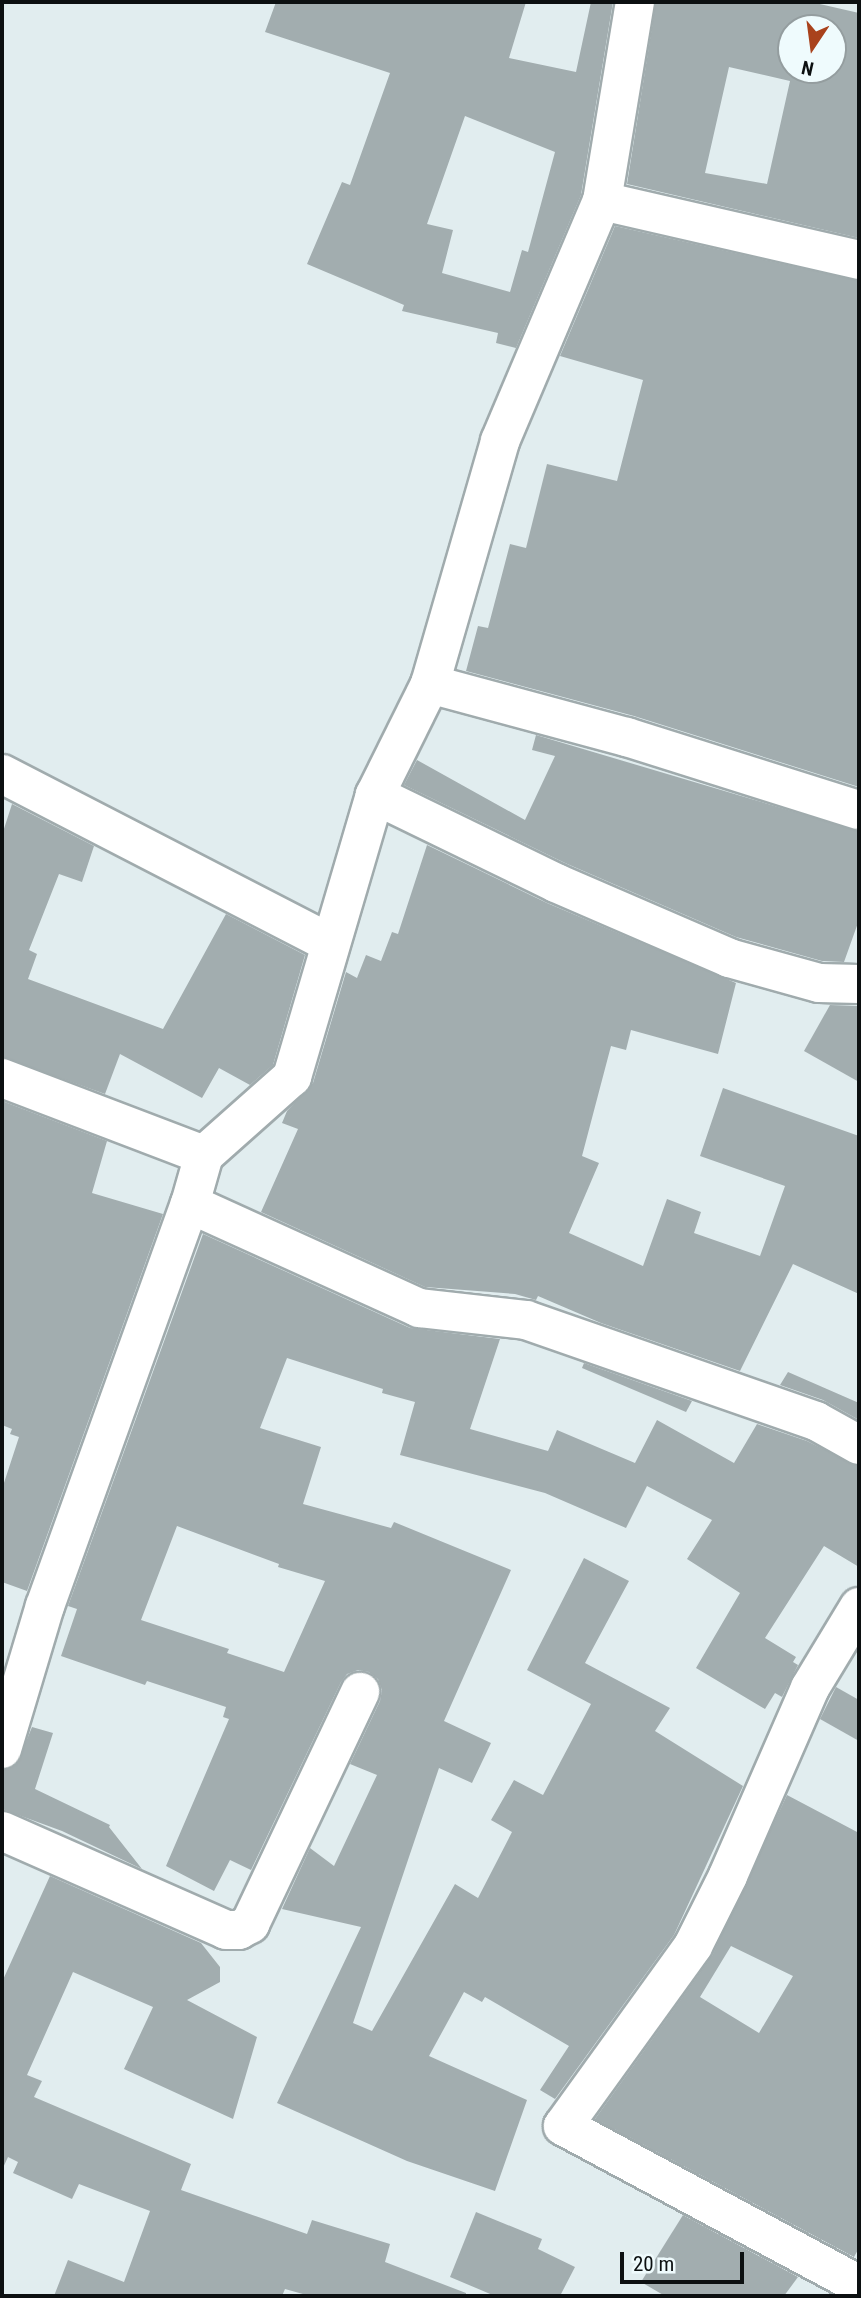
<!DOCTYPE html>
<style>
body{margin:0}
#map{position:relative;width:861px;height:2298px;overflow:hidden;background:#e1edef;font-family:"Roboto Condensed",sans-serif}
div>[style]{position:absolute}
.building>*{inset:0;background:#a2adaf}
.roads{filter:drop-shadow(2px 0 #a0abad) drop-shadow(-2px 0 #a0abad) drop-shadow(0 2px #a0abad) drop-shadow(0 -2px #a0abad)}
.street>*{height:38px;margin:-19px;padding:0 19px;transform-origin:19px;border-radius:19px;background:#fff}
span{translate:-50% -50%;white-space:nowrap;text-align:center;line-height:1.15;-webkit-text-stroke:7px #effbfd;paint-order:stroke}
.frame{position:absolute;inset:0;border:4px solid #0c1011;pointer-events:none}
.north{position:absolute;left:777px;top:14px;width:70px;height:70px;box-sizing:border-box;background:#effbfd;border:2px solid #949d9f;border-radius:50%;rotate:193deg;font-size:19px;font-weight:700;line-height:28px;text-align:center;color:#0c1011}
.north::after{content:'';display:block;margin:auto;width:24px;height:32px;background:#a9421c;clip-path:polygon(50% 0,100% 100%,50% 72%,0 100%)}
.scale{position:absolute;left:620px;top:2252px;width:124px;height:32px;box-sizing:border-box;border:4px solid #0c1011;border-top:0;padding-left:9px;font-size:21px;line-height:24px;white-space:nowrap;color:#0c1011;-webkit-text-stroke:5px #effbfd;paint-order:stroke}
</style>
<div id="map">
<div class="building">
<i style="clip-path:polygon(evenodd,276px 2px,526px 2px,509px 58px,576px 72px,591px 2px,613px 2px,581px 195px,516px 348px,496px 343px,498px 333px,402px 311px,404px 305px,307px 264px,342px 182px,350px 185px,390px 73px,265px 32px,276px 2px,465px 116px,555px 152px,528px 252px,522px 250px,510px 292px,442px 273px,453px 230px,427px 224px,465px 116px)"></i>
<i style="clip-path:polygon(evenodd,656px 2px,811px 2px,859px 13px,859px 238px,627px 184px,656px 2px,791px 28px,833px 28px,833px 70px,791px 70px,791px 28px,656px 2px,729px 67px,790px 81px,767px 184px,705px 173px,729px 67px)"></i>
<i style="clip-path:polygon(615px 226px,859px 281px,859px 787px,634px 716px,466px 671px,478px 626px,488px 628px,510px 544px,526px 548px,547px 464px,617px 481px,643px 380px,560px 356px)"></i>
<i style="clip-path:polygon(536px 735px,859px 831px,859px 920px,844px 962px,822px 961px,736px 937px,565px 863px,404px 785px,417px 760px,525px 820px,555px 756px,532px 750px)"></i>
<i style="clip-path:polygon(12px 804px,94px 846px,82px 882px,59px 874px,29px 950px,37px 954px,28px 979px,163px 1029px,226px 914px,305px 955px,273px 1065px,250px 1085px,219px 1068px,202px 1098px,120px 1054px,105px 1094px,2px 1057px,2px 835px)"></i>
<i style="clip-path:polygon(427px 845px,547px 903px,736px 983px,718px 1054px,631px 1030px,626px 1050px,611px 1046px,582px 1156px,599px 1163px,569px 1233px,643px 1266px,667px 1199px,701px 1212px,694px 1233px,760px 1256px,785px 1186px,700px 1156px,723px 1088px,859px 1136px,859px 1294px,793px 1264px,740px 1371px,601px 1323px,538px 1296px,536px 1300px,515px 1294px,425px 1287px,261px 1212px,298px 1129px,282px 1123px,287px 1111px,313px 1083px,346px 972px,357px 978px,366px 955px,381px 961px,392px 932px,398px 934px)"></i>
<i style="clip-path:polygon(830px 1005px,859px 1006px,859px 1082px,804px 1051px)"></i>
<i style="clip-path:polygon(2px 1101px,107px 1141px,92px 1193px,163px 1214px,27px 1591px,2px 1582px,2px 1489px,19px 1437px,10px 1434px,12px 1429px,2px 1425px)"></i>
<i style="clip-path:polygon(evenodd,203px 1234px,410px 1328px,500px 1339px,470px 1429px,548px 1451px,557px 1430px,635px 1463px,657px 1420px,734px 1463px,757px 1424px,807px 1441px,859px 1467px,859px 1567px,824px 1546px,765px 1638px,796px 1657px,793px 1662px,798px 1665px,782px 1697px,775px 1693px,765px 1709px,696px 1668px,740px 1593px,687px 1559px,712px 1520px,647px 1486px,626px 1528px,545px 1493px,400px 1455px,415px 1402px,382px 1393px,383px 1389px,287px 1358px,260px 1428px,321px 1447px,303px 1504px,391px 1528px,394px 1522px,511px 1570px,444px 1721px,491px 1743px,472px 1783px,439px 1768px,353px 2023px,372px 2031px,455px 1884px,478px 1898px,512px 1832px,491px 1820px,514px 1780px,543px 1795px,591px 1704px,527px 1670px,584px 1558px,629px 1581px,585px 1663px,670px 1708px,655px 1731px,743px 1786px,674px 1935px,555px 2099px,540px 2090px,569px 2046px,485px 1997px,482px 2002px,464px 1992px,429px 2056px,527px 2100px,495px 2191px,407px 2161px,277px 2103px,361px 1927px,282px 1909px,310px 1848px,334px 1866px,377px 1775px,350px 1764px,380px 1701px,382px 1690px,378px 1679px,369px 1672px,358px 1670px,347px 1674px,341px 1682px,251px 1870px,230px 1860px,214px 1891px,166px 1866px,229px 1719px,223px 1717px,226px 1707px,147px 1681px,145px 1685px,61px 1656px,77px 1609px,68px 1606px,203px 1234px,177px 1526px,279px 1564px,278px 1567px,325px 1581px,284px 1672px,227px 1653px,229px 1649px,141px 1620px,177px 1526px)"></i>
<i style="clip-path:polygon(584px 1363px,692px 1401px,686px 1412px,582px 1368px)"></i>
<i style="clip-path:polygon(788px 1372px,859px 1403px,859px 1420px,823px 1400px,780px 1385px)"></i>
<i style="clip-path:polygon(836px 1687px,859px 1700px,859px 1741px,820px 1719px)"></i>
<i style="clip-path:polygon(32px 1727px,53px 1733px,35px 1789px,110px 1825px,109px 1827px,142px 1869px,62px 1831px,2px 1809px,2px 1770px,17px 1764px)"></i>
<i style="clip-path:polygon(evenodd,787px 1795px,859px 1833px,859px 2248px,854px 2257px,595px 2119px,712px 1956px,787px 1795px,731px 1946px,793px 1976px,759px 2033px,700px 1997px,731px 1946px)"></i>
<i style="clip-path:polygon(50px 1876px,201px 1943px,220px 1967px,220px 1982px,187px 2000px,257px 2037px,233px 2119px,124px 2069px,153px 2007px,73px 1972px,27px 2075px,42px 2081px,34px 2097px,191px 2164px,181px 2190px,307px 2234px,312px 2220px,390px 2244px,385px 2262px,466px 2293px,466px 2296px,310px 2296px,285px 2289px,282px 2296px,54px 2296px,68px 2260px,124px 2282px,150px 2211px,79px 2184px,72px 2199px,13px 2173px,18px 2162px,8px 2157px,2px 2170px,2px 1982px)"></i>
<i style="clip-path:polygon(476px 2212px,542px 2239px,538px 2249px,575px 2267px,560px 2296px,495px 2296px,450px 2277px)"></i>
<i style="clip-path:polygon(683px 2215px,798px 2277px,784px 2296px,665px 2296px,641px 2282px)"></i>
</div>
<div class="roads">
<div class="street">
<i style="left:602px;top:201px;width:264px;rotate:12.9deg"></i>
<i style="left:430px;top:684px;width:204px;rotate:15.1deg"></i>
<i style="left:627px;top:737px;width:243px;rotate:17.5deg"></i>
<i style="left:2px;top:774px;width:369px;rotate:27.3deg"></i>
<i style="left:375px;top:795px;width:201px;rotate:25.9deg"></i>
<i style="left:556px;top:883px;width:189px;rotate:23.4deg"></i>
<i style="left:729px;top:958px;width:93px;rotate:15.5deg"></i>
<i style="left:819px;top:983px;width:40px;rotate:1.4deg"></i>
<i style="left:2px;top:1078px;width:216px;rotate:20.9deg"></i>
<i style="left:190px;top:1204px;width:252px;rotate:24.4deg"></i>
<i style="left:419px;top:1308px;width:108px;rotate:6.4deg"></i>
<i style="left:526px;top:1320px;width:307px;rotate:19.2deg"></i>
<i style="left:816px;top:1421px;width:49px;rotate:29.2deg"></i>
<i style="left:859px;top:1607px;width:95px;rotate:121.2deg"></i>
<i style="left:810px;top:1688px;width:205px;rotate:113.6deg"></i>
<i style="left:728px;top:1876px;width:78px;rotate:116.6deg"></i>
<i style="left:693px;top:1946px;width:222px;rotate:125.8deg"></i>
<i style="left:563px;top:2126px;width:336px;rotate:28.2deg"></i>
<i style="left:2px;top:1749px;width:149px;rotate:-73.3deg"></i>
<i style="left:45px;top:1606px;width:427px;rotate:-70.2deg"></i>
<i style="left:190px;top:1204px;width:51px;rotate:-74.1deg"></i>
<i style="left:204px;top:1155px;width:118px;rotate:-41.6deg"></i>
<i style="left:292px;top:1077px;width:294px;rotate:-73.6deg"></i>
<i style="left:375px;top:795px;width:124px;rotate:-63.6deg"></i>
<i style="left:430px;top:684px;width:253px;rotate:-73.9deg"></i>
<i style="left:500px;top:441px;width:261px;rotate:-67deg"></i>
<i style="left:602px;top:201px;width:202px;rotate:-80.6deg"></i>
<i style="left:2px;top:1831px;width:245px;rotate:23.8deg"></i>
<i style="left:226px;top:1930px;width:13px"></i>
<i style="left:239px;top:1930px;width:13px;rotate:-29deg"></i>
<i style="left:250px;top:1924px;width:257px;rotate:-64.6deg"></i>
</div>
</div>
<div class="frame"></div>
<div class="north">N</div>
<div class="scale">20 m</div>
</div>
